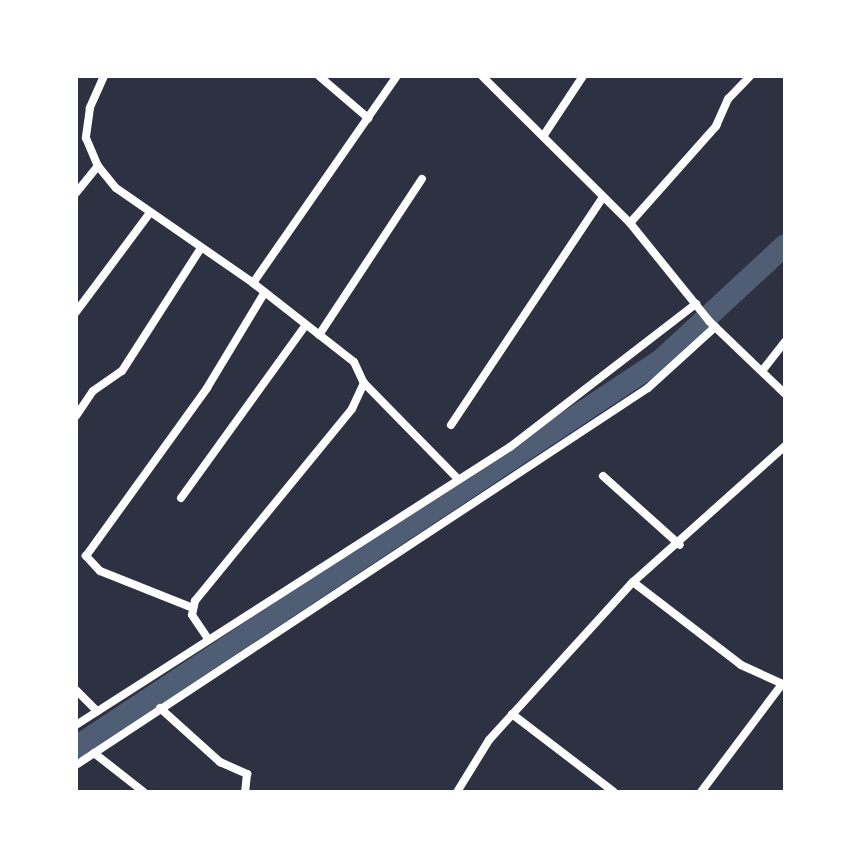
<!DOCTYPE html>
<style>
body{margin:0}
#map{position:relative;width:861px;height:868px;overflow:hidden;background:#2d3142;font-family:Montserrat,sans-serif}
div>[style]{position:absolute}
.canal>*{height:22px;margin:-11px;padding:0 11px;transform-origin:11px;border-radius:11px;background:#4f5d75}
.minor>*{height:8px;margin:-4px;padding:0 4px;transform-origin:4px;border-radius:4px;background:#fff}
span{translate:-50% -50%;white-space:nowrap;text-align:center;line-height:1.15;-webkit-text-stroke:6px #fff;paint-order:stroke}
.frame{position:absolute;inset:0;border:78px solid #fff;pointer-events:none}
</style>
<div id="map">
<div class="canal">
<i style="left:76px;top:747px;width:701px;rotate:-33.49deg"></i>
<i style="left:661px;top:360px;width:169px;rotate:-42.8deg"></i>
</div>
<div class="minor">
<i style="left:104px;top:76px;width:35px;rotate:114deg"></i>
<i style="left:90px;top:108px;width:30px;rotate:98deg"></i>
<i style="left:86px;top:138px;width:30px;rotate:67deg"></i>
<i style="left:98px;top:166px;width:28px;rotate:51deg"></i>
<i style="left:116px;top:188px;width:167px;rotate:34.7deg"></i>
<i style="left:253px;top:283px;width:128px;rotate:38deg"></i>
<i style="left:354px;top:362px;width:23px;rotate:65deg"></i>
<i style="left:364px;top:383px;width:29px;rotate:115deg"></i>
<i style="left:352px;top:409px;width:248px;rotate:129.3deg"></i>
<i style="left:195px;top:601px;width:14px;rotate:102deg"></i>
<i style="left:192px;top:615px;width:27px;rotate:56deg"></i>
<i style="left:319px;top:76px;width:65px;rotate:40.6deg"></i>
<i style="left:482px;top:76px;width:209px;rotate:44.8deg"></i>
<i style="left:630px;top:223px;width:126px;rotate:51.1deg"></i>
<i style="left:709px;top:321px;width:105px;rotate:43.8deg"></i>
<i style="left:544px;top:135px;width:71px;rotate:-56.5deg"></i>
<i style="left:76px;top:193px;width:35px;rotate:-51deg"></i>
<i style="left:630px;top:223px;width:130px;rotate:-48.4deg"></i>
<i style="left:716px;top:126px;width:30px;rotate:-66deg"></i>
<i style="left:728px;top:99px;width:32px;rotate:-46deg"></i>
<i style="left:253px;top:283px;width:252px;rotate:-55.2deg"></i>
<i style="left:76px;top:312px;width:122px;rotate:-53.3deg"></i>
<i style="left:319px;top:335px;width:187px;rotate:-56.6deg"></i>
<i style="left:762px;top:371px;width:37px;rotate:-52deg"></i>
<i style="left:364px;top:383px;width:133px;rotate:45.6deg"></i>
<i style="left:76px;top:416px;width:30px;rotate:-56deg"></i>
<i style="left:93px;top:391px;width:35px;rotate:-35deg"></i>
<i style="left:122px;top:371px;width:146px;rotate:-57.3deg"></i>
<i style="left:451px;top:425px;width:274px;rotate:-56.3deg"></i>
<i style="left:603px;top:476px;width:103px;rotate:41.9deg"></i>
<i style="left:181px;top:498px;width:213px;rotate:-54.2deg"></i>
<i style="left:633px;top:582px;width:136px;rotate:37.5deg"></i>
<i style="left:741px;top:665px;width:48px;rotate:24.4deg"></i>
<i style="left:193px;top:608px;width:100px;rotate:-158.3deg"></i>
<i style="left:100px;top:571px;width:21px;rotate:-133deg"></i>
<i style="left:86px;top:556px;width:207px;rotate:-54.2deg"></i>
<i style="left:207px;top:388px;width:112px;rotate:-58.9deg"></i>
<i style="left:76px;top:690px;width:30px;rotate:45deg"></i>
<i style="left:160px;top:708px;width:81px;rotate:42deg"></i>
<i style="left:220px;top:762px;width:30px;rotate:24deg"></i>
<i style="left:247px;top:774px;width:18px;rotate:96deg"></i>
<i style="left:512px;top:714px;width:128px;rotate:37.4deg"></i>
<i style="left:76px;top:725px;width:515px;rotate:-32.64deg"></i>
<i style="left:510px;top:447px;width:235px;rotate:-37.6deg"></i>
<i style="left:94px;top:753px;width:63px;rotate:38deg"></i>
<i style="left:76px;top:765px;width:685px;rotate:-33.39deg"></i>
<i style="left:648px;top:388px;width:91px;rotate:-42.3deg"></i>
<i style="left:457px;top:792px;width:61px;rotate:-58.4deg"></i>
<i style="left:489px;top:740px;width:214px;rotate:-47.7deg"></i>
<i style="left:633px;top:582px;width:204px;rotate:-41.8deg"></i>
<i style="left:701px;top:792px;width:135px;rotate:-53.1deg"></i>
</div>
<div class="frame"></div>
</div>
